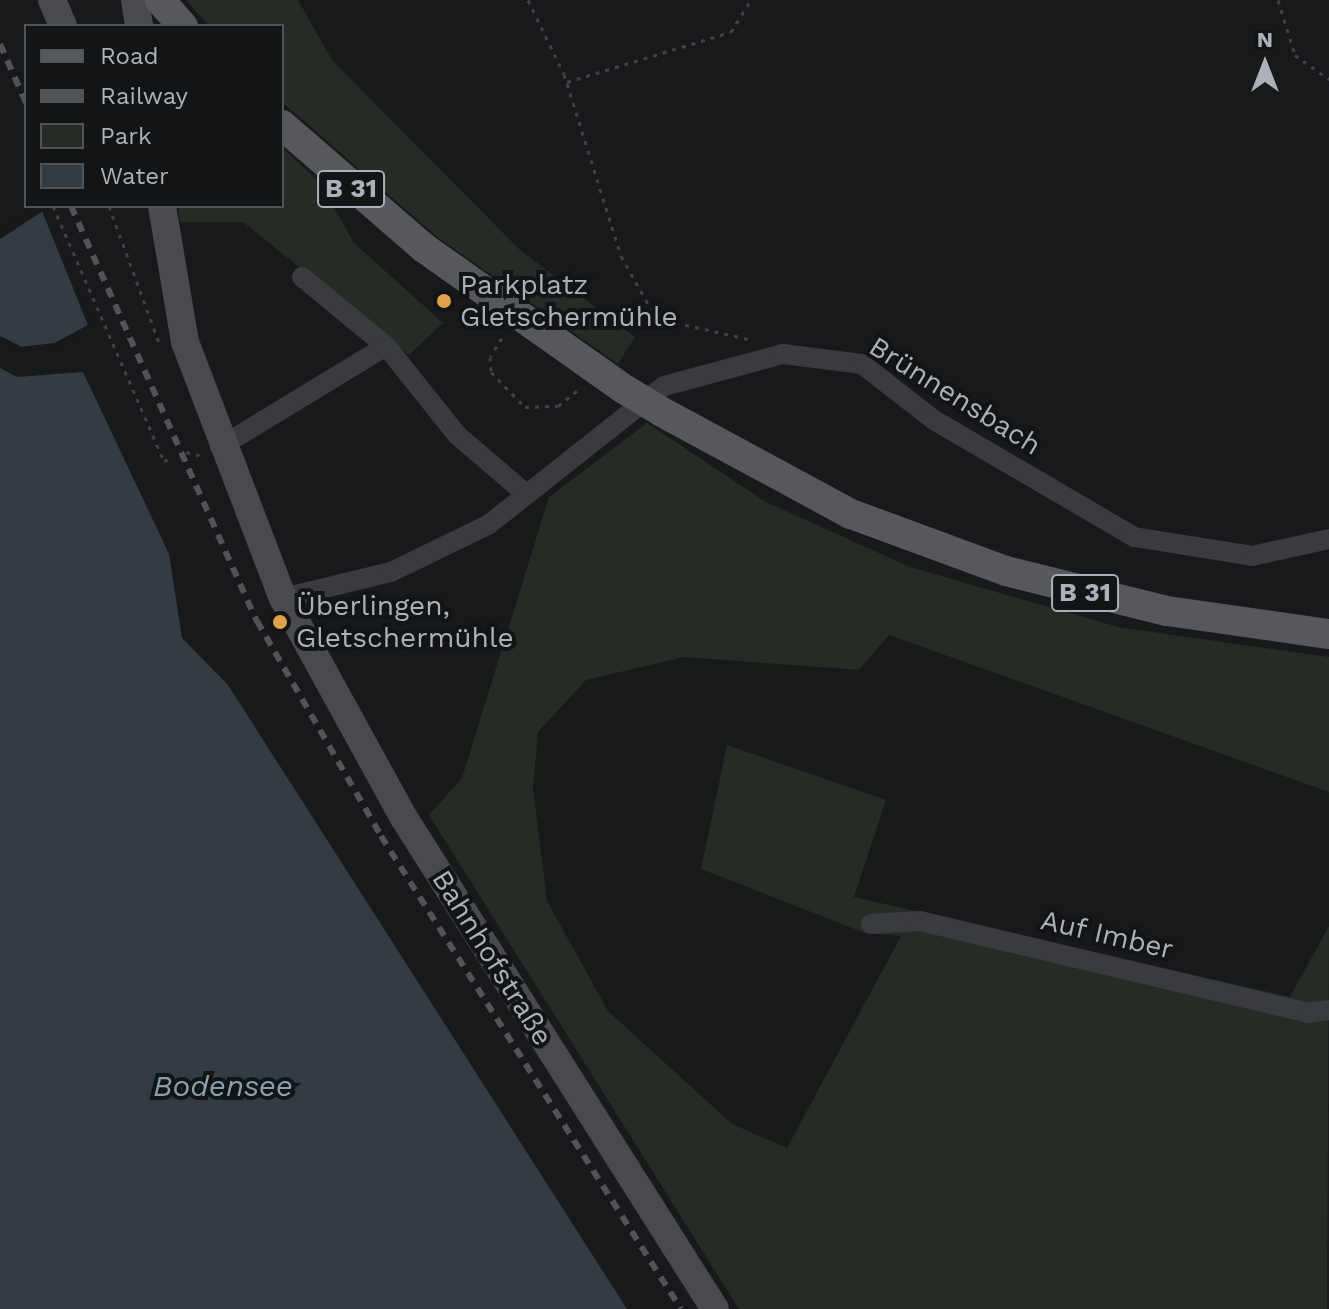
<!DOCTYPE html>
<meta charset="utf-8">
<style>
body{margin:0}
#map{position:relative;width:1329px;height:1309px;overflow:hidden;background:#18191a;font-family:"Work Sans",sans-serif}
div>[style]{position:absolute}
.green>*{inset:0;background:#252c25}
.water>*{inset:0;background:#333c42}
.pier>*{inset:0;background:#18191a}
.path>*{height:3px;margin-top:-1.5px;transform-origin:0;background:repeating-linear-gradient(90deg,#404246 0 4px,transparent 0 10px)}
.street>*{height:20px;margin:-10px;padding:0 10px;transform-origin:10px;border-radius:10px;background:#3a3b3f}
.secondary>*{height:28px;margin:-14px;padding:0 14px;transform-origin:14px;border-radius:14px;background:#484a4f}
.primary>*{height:30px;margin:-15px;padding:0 15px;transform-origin:15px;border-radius:15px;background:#56585e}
.rail>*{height:6px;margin-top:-3px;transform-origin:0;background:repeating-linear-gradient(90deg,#515358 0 10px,transparent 0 18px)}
.primary-bridge>*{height:30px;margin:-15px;padding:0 15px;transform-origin:15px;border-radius:15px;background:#56585e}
.dots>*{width:22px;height:22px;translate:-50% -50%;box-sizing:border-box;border:4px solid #131415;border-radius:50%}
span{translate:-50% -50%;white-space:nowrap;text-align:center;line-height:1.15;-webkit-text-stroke:8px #131415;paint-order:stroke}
.shield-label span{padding:2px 6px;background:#131415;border:2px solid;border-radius:6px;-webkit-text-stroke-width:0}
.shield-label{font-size:26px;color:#acb1b9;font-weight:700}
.poi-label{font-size:28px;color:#acb1b9}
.left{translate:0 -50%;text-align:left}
.street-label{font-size:28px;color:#acb1b9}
.water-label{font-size:30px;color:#87a0b0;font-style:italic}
.legend{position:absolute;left:24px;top:24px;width:260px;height:184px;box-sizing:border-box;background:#131415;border:2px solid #505357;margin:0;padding:10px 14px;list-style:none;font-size:24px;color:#acb1b9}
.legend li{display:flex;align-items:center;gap:16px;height:40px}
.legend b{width:40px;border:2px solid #505357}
.north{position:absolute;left:1225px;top:24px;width:80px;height:80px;-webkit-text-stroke:6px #131415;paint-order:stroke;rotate:0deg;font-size:22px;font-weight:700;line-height:32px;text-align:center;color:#acb1b9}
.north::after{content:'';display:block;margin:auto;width:28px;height:36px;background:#acb1b9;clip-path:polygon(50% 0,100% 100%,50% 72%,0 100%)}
</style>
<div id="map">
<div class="green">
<i style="clip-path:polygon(186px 0,298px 0,332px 60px,519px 249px,635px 337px,618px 364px,436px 236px,282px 102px,282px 26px,209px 26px)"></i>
<i style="clip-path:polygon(282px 147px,320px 183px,354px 243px,443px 323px,409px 355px,243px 222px,180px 222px,178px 206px,282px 206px)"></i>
<i style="clip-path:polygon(647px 423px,766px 502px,910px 567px,1118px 627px,1329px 657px,1329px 792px,889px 635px,859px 670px,684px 657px,586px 680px,538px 732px,533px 789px,547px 901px,608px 1011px,732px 1124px,787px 1148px,901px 936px,865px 933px,701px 869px,727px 745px,886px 800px,854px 897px,1290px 997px,1329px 926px,1327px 1309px,739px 1309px,429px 815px,462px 778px,549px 497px)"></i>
</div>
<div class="water">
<i style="clip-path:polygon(42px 211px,88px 325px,55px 343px,21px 347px,0 336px,0 239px)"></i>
<i style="clip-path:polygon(0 368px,17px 377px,83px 372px,169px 554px,182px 638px,228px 685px,627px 1309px,0 1309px)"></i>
</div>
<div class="pier">
<i style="clip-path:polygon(45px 208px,92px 326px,56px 347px,21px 351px,0 336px,22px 347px,55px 343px,88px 325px,43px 211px,0 239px,9px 222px)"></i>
</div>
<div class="path">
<i style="left:528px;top:0;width:82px;rotate:64.1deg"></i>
<i style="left:564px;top:74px;width:191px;rotate:72.6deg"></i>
<i style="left:621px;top:256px;width:71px;rotate:60.6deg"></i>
<i style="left:656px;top:318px;width:99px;rotate:12.8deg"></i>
<i style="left:1278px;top:0;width:58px;rotate:72.8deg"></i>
<i style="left:1295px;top:55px;width:42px;rotate:35.2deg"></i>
<i style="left:567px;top:82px;width:171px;rotate:-17deg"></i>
<i style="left:731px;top:32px;width:38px;rotate:-58deg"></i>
<i style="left:53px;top:206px;width:278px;rotate:66.5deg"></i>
<i style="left:164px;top:461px;width:8px;rotate:-23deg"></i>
<i style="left:109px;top:206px;width:148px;rotate:69.9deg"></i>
<i style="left:502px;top:338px;width:22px;rotate:122deg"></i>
<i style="left:490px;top:357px;width:15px;rotate:86deg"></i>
<i style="left:491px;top:372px;width:49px;rotate:45.8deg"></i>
<i style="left:525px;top:407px;width:33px;rotate:-2deg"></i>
<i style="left:558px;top:406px;width:28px;rotate:-39deg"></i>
<i style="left:186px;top:452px;width:16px;rotate:14deg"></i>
</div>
<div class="street">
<i style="left:302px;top:277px;width:109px;rotate:39.4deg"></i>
<i style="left:386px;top:346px;width:114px;rotate:51.4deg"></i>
<i style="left:457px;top:435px;width:91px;rotate:40.5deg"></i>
<i style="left:220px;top:447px;width:194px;rotate:-31.3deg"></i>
<i style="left:283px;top:598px;width:111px;rotate:-13.5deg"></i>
<i style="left:391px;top:572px;width:108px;rotate:-25.9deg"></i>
<i style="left:488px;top:525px;width:224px;rotate:-38.3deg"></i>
<i style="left:664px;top:386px;width:123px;rotate:-15.1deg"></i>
<i style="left:783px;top:354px;width:80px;rotate:7.2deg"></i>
<i style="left:862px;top:364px;width:91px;rotate:37.9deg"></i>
<i style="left:934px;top:420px;width:232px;rotate:30.3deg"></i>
<i style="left:1134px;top:537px;width:120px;rotate:9.1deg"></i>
<i style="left:1252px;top:556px;width:79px;rotate:-12.4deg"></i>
<i style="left:871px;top:924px;width:49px;rotate:-3.5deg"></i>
<i style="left:920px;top:921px;width:399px;rotate:13.3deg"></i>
<i style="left:1308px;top:1013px;width:21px;rotate:-8deg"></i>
</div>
<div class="secondary">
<i style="left:52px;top:0;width:28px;rotate:67deg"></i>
<i style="left:135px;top:0;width:26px;rotate:81deg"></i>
<i style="left:162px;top:206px;width:138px;rotate:80.4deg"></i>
<i style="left:185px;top:342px;width:274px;rotate:69.1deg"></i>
<i style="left:283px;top:598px;width:251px;rotate:61.2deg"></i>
<i style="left:404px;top:818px;width:581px;rotate:57.65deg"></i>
</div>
<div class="primary">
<i style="left:160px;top:0;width:35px;rotate:49deg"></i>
<i style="left:282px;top:125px;width:188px;rotate:40.9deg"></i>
<i style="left:424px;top:248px;width:245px;rotate:35.2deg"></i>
<i style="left:662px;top:412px;width:215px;rotate:28.4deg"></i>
<i style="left:851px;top:514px;width:165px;rotate:20.2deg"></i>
<i style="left:1006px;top:571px;width:166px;rotate:14deg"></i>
<i style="left:1167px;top:611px;width:164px;rotate:8.1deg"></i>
</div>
<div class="rail">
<i style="left:0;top:44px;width:64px;rotate:66.2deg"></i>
<i style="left:71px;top:206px;width:455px;rotate:65.9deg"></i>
<i style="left:257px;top:621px;width:248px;rotate:60deg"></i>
<i style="left:381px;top:836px;width:560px;rotate:57.62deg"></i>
</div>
<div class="primary-bridge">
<i style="left:624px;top:389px;width:44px;rotate:31.2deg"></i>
</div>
<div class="dots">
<i style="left:444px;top:301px;background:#e0a14b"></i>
<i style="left:280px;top:622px;background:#e0a14b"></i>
</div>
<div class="shield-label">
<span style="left:351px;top:189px">B 31</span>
<span style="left:1085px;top:593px">B 31</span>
</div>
<div class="poi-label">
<span class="left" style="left:460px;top:301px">Parkplatz<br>Gletschermühle</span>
<span class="left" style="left:296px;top:622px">Überlingen,<br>Gletschermühle</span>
</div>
<div class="street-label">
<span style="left:955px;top:396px;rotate:32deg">Brünnensbach</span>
<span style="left:1107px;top:935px;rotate:13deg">Auf Imber</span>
<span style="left:492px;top:958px;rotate:58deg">Bahnhofstraße</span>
</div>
<div class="water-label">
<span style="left:223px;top:1086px">Bodensee</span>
</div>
<ul class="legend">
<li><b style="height:10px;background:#56585e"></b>Road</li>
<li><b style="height:10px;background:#515358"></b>Railway</li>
<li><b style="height:22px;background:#252c25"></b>Park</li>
<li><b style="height:22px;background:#333c42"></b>Water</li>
</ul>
<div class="north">N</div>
</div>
